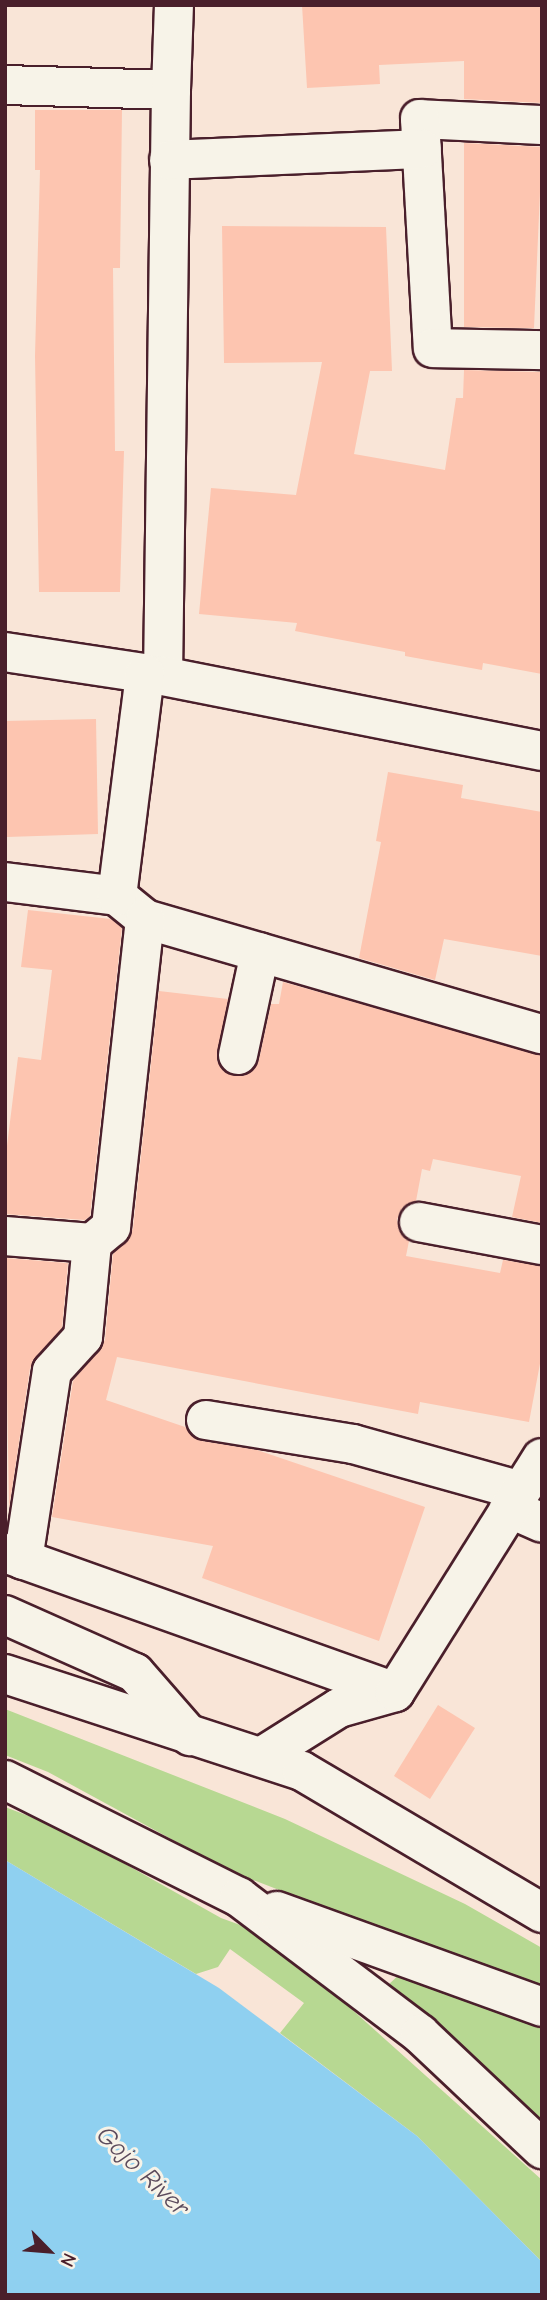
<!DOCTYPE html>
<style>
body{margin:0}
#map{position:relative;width:547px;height:2300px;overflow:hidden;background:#f9e5d7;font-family:"Comic Neue",sans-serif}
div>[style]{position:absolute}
.green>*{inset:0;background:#b7d892}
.water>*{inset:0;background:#8fd0f0}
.building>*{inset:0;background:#fdc5b0}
.roads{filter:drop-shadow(2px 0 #4a1f2b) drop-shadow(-2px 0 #4a1f2b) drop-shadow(0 2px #4a1f2b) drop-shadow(0 -2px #4a1f2b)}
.minor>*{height:38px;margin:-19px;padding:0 19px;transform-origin:19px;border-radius:19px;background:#f7f3e8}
span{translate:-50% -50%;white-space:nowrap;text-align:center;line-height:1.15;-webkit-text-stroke:6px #f7f3e8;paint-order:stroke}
.water-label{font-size:26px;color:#5b4b5c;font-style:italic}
.frame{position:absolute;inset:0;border:7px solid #4a1f2b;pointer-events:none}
.north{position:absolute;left:14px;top:2216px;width:70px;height:70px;-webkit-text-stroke:5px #f7f3e8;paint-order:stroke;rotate:115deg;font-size:19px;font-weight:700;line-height:28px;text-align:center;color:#4a1f2b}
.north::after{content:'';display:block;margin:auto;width:24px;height:32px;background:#4a1f2b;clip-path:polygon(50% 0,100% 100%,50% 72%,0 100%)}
</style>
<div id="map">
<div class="green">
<i style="clip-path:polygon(5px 1709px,285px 1819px,465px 1904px,542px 1948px,542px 1992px,230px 1871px,48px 1772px,5px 1755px)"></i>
<i style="clip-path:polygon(5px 1807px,63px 1829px,221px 1918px,270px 1936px,542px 2180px,542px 2262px,417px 2136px,280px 2033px,304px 2003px,230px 1949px,218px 1967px,196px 1974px,5px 1860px)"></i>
<i style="clip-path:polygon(405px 1969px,542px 2023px,542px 2127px,385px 1988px)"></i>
</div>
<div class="water">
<i style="clip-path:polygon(5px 1860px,219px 1988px,417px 2136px,542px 2262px,542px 2295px,5px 2295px)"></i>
</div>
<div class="building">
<i style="clip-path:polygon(302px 5px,542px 5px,542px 103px,464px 99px,464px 61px,379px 65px,380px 84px,307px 88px)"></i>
<i style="clip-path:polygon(35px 110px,122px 110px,120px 268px,113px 268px,115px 451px,124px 451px,120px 592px,39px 592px,35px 356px,40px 170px,35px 170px)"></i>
<i style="clip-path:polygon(464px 143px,542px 147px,534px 328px,464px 327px)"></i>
<i style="clip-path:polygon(222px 226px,386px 227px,392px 371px,370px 371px,354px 454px,445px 470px,456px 398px,463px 398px,464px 370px,542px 372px,542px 674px,483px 663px,482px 670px,405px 656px,405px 652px,295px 631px,297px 623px,199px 614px,211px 488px,296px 495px,322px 362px,224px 363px)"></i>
<i style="clip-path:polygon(96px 719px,98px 834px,7px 837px,5px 721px)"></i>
<i style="clip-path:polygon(388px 772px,463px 785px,461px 798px,542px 812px,542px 956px,444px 939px,435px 980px,359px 958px,381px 842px,376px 841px)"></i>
<i style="clip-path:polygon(28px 910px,111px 919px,122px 928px,90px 1216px,85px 1220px,5px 1214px,5px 1162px,18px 1057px,41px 1060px,52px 970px,21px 967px)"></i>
<i style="clip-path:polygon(283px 982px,542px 1055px,542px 1223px,512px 1217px,521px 1176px,433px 1159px,430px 1171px,422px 1169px,416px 1201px,403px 1207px,397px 1219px,399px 1230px,409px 1241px,406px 1256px,500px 1273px,503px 1260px,542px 1266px,542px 1353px,529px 1422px,420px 1402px,418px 1414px,117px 1357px,106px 1400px,185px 1427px,202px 1441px,257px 1450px,425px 1507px,379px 1641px,202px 1578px,213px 1546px,52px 1517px,73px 1381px,105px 1340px,113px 1254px,133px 1229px,159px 991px,228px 999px,217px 1061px,224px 1072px,244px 1076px,259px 1060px,271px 1004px,279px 1004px)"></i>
<i style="clip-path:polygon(5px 1258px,68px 1263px,62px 1328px,30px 1368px,9px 1509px)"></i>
<i style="clip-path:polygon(438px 1705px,475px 1728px,430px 1799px,394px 1776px)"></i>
</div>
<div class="roads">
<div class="minor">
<i style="left:5px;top:85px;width:166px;rotate:1.7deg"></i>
<i style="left:171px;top:90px;width:586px;rotate:90.78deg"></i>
<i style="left:171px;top:90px;width:85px;rotate:-88deg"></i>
<i style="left:542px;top:125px;width:122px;rotate:-177.2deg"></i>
<i style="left:420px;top:119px;width:229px;rotate:86.8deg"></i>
<i style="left:433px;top:348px;width:109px;rotate:1.1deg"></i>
<i style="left:169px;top:160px;width:253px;rotate:-2.5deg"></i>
<i style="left:5px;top:652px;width:160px;rotate:8.6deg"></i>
<i style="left:163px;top:676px;width:386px;rotate:11.2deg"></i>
<i style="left:5px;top:882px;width:113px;rotate:7.1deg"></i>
<i style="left:117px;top:896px;width:36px;rotate:39deg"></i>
<i style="left:145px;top:919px;width:413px;rotate:16.2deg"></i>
<i style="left:117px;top:896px;width:224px;rotate:-82.8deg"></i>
<i style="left:238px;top:1055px;width:105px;rotate:-77.9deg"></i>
<i style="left:419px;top:1222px;width:125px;rotate:10.6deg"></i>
<i style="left:5px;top:1236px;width:87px;rotate:4.6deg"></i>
<i style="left:92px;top:1243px;width:25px;rotate:-40deg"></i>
<i style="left:111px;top:1227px;width:310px;rotate:-83.7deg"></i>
<i style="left:206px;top:1420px;width:149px;rotate:9.3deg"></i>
<i style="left:353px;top:1444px;width:174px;rotate:15.6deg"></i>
<i style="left:509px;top:1508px;width:36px;rotate:24deg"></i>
<i style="left:5px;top:1553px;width:414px;rotate:19.6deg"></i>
<i style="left:23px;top:1560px;width:191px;rotate:-81.3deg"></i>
<i style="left:52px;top:1371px;width:46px;rotate:-47.6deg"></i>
<i style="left:83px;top:1337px;width:94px;rotate:-84.5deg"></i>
<i style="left:5px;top:1615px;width:142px;rotate:24deg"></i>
<i style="left:135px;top:1673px;width:84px;rotate:48.9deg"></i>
<i style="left:5px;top:1674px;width:312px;rotate:18.1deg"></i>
<i style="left:302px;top:1771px;width:279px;rotate:30.6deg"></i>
<i style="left:264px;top:1755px;width:89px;rotate:-32.1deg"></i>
<i style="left:339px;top:1708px;width:58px;rotate:-15.9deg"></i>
<i style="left:395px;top:1692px;width:276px;rotate:-57.9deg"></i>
<i style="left:5px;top:1780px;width:262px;rotate:26.6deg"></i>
<i style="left:239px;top:1897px;width:227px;rotate:37.1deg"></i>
<i style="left:420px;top:2034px;width:168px;rotate:43.3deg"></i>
<i style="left:277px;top:1911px;width:282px;rotate:19.9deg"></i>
</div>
</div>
<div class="water-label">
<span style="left:142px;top:2172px;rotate:44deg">Gojo River</span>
</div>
<div class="frame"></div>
<div class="north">N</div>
</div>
